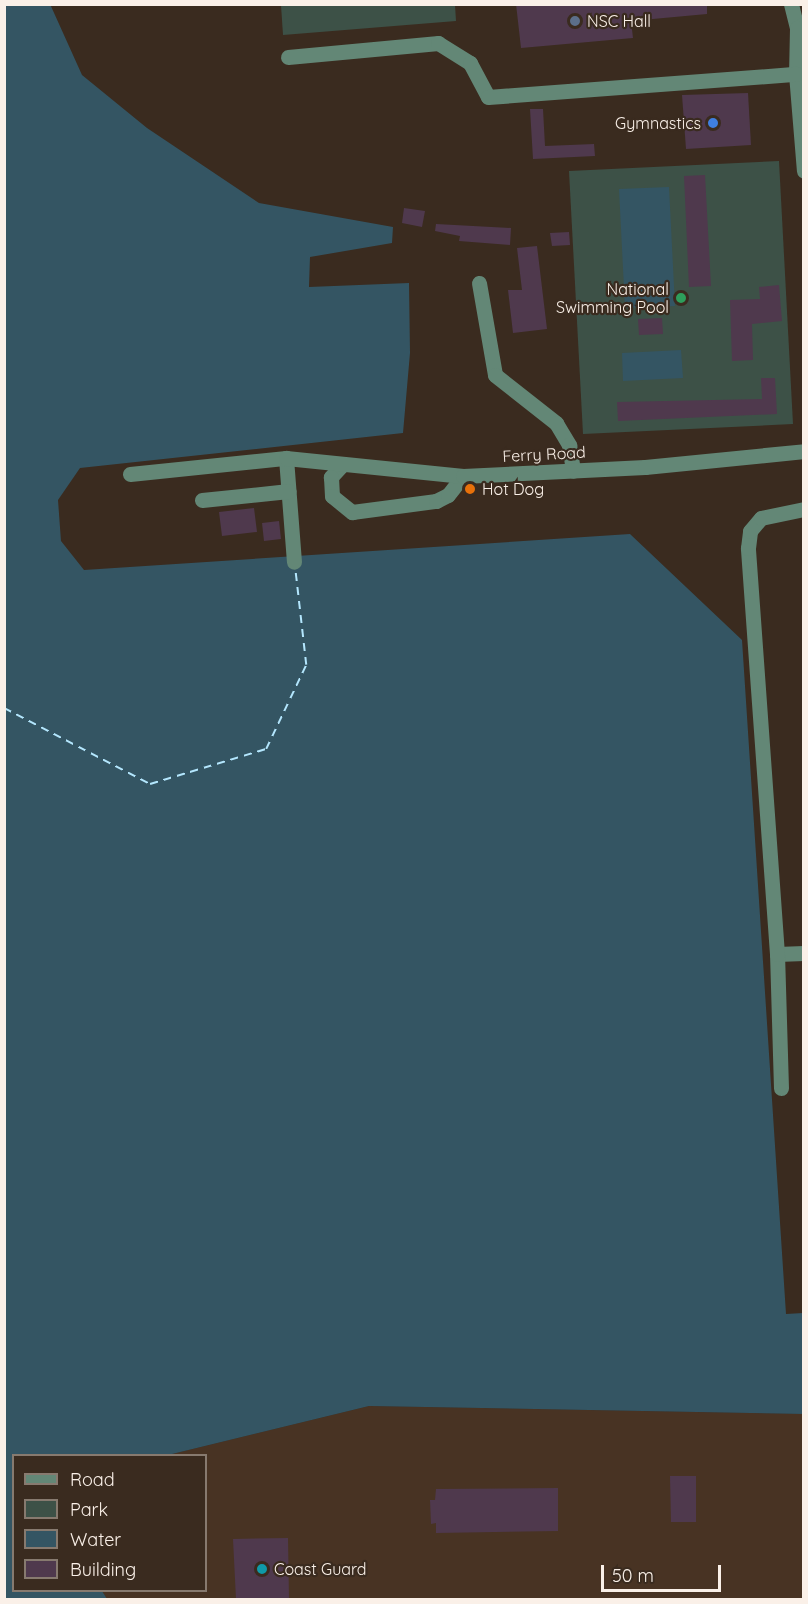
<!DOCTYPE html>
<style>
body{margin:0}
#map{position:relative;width:808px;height:1604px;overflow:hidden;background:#3a2b1f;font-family:Quicksand,sans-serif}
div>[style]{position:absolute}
.built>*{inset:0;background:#483323}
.green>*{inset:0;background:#3d5147}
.water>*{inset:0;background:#345563}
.ferry>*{height:1.5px;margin-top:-0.75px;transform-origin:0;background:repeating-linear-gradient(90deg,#b3e6fd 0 8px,transparent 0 14px)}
.building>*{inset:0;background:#4f394d}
.minor>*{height:15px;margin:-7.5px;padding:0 7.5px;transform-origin:7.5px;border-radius:7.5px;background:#638776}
.dots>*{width:16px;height:16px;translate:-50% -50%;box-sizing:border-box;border:3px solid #3a2b1f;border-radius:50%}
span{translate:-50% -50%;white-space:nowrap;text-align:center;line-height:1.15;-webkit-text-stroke:4.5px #3a2b1f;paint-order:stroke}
.poi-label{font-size:16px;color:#faf0e8}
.left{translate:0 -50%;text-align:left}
.right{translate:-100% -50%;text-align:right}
.street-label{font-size:16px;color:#faf0e8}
.frame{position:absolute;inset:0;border:6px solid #faf0e8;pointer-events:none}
.legend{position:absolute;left:12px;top:1454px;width:195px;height:138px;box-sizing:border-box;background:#3a2b1f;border:2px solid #877a6f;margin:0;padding:8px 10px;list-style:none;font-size:18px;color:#faf0e8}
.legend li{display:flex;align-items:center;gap:12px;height:30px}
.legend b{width:30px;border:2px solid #877a6f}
.scale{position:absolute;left:601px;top:1565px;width:120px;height:27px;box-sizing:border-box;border:3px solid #faf0e8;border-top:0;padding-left:8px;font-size:18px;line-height:21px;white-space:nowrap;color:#faf0e8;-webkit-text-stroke:4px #3a2b1f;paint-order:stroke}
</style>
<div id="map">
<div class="built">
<i style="clip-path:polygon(369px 1406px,803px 1414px,803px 1599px,107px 1600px,102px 1591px,206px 1590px,206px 1456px,168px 1455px)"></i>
</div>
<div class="green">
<i style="clip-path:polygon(281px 5px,455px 5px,456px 21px,283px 35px)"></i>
<i style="clip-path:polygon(779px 161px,793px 424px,583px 434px,569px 171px)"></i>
</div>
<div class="water">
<i style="clip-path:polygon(50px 4px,82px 75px,147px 128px,259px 203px,393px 227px,392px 243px,310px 257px,309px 287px,409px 283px,410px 353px,403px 433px,80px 468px,58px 500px,61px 541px,84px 570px,630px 534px,742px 640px,786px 1314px,803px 1313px,804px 1414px,369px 1406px,168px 1455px,14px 1456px,14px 1590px,102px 1591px,107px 1599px,5px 1600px,4px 5px)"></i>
<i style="clip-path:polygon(669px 187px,675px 306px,625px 308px,619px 189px)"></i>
<i style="clip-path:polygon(681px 350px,683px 378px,623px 381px,622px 353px)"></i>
</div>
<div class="ferry">
<i style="left:4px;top:708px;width:165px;rotate:27.5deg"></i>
<i style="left:150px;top:784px;width:121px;rotate:-16.8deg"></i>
<i style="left:266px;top:749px;width:93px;rotate:-64.5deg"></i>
<i style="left:306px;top:665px;width:97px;rotate:-96.5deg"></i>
</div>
<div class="building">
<i style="clip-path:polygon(516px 4px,707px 4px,707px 14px,631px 21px,633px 38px,521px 48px)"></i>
<i style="clip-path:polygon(748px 93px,751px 145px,686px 149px,682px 95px)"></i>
<i style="clip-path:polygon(530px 109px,543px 109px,545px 146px,594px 144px,595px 156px,533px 159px)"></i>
<i style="clip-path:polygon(705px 175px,711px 286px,689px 287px,684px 176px)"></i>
<i style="clip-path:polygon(404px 208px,425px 211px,422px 227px,402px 223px)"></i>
<i style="clip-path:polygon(436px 224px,511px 228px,510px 245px,459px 241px,460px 236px,435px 231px)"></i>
<i style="clip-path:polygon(569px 232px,570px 245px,552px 246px,550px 233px)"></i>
<i style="clip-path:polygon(537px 246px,547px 329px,513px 333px,508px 290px,522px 290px,517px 248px)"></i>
<i style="clip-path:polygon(779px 285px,782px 321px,752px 324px,753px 360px,732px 361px,730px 300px,760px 299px,759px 287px)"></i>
<i style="clip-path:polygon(662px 318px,663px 334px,639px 335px,638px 319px)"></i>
<i style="clip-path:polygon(761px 378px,775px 378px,777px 414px,618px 421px,617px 402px,762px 399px)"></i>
<i style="clip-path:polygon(254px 508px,257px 532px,222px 536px,219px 512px)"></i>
<i style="clip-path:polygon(279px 521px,281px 539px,264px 541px,262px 523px)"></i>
<i style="clip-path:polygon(670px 1476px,696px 1476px,696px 1522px,671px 1522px)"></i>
<i style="clip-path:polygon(558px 1488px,558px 1531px,436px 1533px,436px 1523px,431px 1524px,430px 1500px,435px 1500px,436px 1489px)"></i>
<i style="clip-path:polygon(288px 1538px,289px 1599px,236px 1599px,233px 1539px)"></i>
</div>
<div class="minor">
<i style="left:791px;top:4px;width:25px;rotate:76deg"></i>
<i style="left:804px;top:24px;width:8px;rotate:150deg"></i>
<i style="left:797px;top:28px;width:46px;rotate:91.2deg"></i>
<i style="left:796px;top:74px;width:97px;rotate:85.3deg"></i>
<i style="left:288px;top:57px;width:151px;rotate:-5.3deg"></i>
<i style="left:438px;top:43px;width:38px;rotate:32deg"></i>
<i style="left:470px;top:63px;width:38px;rotate:62deg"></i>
<i style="left:488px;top:97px;width:309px;rotate:-4.3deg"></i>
<i style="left:479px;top:283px;width:93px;rotate:80.1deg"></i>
<i style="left:495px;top:375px;width:78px;rotate:38.2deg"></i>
<i style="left:556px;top:423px;width:26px;rotate:59deg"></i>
<i style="left:569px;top:445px;width:26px;rotate:81deg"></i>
<i style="left:286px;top:458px;width:104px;rotate:85.6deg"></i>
<i style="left:343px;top:464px;width:18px;rotate:133deg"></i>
<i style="left:331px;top:477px;width:19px;rotate:87deg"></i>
<i style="left:332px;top:496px;width:26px;rotate:39deg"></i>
<i style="left:352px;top:512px;width:85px;rotate:-7.5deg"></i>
<i style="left:436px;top:501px;width:13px;rotate:-27deg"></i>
<i style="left:448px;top:495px;width:24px;rotate:-52deg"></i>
<i style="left:130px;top:474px;width:157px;rotate:-5.9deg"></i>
<i style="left:286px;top:458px;width:178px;rotate:5.8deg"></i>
<i style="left:463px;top:476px;width:182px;rotate:-2.8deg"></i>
<i style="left:645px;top:467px;width:160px;rotate:-5.7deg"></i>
<i style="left:202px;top:500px;width:87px;rotate:-5.9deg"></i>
<i style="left:777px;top:954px;width:27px;rotate:-2deg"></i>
<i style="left:781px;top:1088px;width:134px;rotate:-91.7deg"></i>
<i style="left:777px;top:954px;width:407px;rotate:-94.1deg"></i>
<i style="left:748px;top:548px;width:17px;rotate:-83deg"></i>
<i style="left:750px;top:531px;width:17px;rotate:-50deg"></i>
<i style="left:761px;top:518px;width:44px;rotate:-11.8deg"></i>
</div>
<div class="dots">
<i style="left:575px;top:21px;background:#5c6f8a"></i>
<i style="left:713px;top:123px;background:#3f7fe0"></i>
<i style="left:681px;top:298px;background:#2e9e5b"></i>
<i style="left:470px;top:489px;background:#e8710a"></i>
<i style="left:262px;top:1569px;background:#0f9aa8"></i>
</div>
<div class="poi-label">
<span class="left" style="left:587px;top:21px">NSC Hall</span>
<span class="right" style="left:701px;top:123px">Gymnastics</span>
<span class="right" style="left:669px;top:298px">National<br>Swimming Pool</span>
<span class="left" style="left:482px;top:489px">Hot Dog</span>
<span class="left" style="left:274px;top:1569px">Coast Guard</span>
</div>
<div class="street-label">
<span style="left:544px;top:454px;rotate:-3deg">Ferry Road</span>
</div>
<div class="frame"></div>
<ul class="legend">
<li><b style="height:8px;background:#638776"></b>Road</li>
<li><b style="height:16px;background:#3d5147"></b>Park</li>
<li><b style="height:16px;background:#345563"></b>Water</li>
<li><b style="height:16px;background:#4f394d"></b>Building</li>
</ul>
<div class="scale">50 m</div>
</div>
